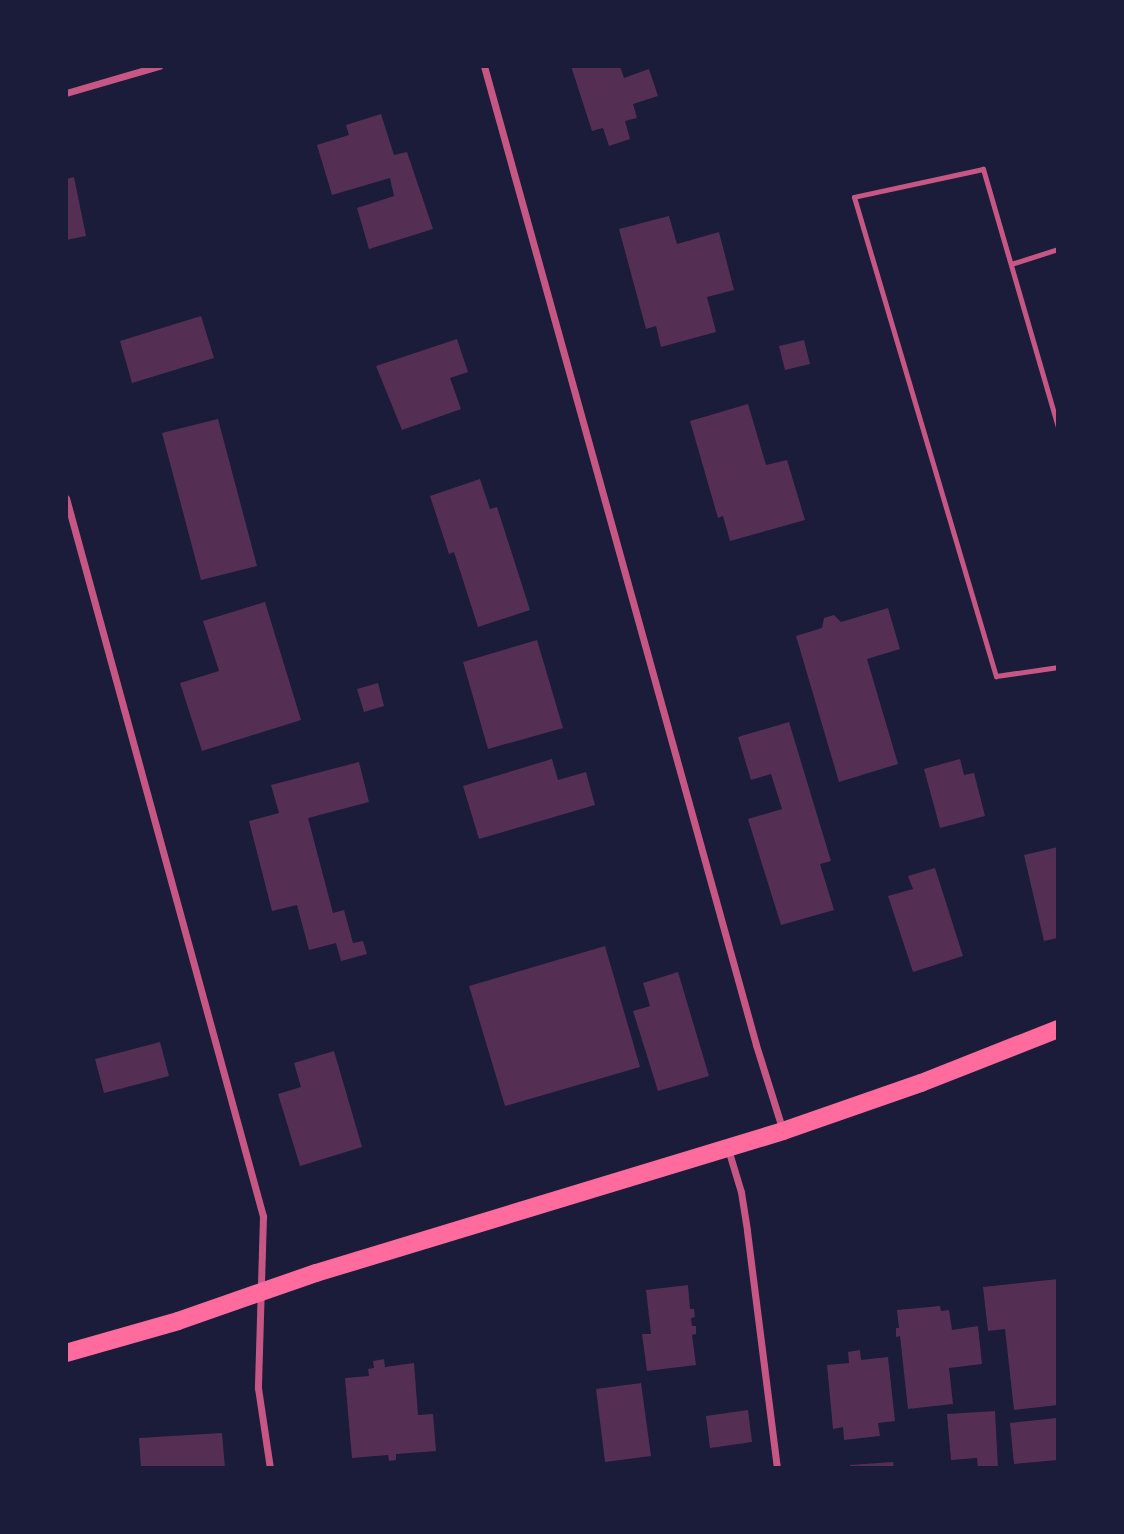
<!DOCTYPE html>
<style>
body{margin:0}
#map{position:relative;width:1124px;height:1534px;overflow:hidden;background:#1b1b3a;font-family:"Nunito Sans",sans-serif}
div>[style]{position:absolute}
.building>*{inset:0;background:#542f53}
.service>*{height:5px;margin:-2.5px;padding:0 2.5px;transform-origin:2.5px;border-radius:2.5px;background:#c65784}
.minor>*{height:7px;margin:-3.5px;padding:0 3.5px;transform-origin:3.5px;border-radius:3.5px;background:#c65784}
.primary>*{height:18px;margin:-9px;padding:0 9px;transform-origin:9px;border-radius:9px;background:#ff6b9d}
span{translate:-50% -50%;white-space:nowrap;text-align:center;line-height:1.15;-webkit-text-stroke:6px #1b1b3a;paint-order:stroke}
.frame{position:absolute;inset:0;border:68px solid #1b1b3a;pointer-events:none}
</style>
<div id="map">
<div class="building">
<i style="clip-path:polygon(571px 66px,620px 66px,624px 78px,649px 69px,658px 96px,633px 104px,637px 118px,625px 121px,630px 139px,609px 146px,603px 128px,592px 131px)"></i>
<i style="clip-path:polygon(381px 114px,394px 155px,407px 152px,433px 229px,369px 249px,357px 208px,394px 196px,390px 178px,332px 195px,317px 145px,349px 135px,346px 125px)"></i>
<i style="clip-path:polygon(74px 177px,86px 236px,66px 240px,66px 179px)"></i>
<i style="clip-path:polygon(669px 216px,677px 244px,719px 232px,734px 290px,707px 297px,716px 332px,661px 347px,656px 326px,646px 329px,619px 229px)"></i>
<i style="clip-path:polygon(201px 316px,214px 358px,132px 383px,120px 341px)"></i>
<i style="clip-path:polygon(457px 339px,468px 372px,450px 378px,461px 409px,402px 430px,376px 366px)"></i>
<i style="clip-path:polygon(804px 340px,810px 364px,785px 370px,779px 346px)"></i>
<i style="clip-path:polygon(748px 404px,766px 465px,787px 460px,805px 520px,730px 541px,723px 516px,718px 518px,690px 421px)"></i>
<i style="clip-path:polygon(218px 419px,257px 566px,201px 580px,162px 433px)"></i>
<i style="clip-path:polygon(480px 479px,490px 509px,497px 507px,530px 610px,478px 627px,454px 552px,449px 554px,430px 496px)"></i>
<i style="clip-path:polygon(265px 602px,301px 720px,202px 751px,180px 683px,219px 671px,203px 621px)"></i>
<i style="clip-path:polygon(888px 608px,900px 649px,867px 659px,898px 764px,839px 782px,796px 636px,822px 628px,824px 618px,834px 615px,841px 622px)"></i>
<i style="clip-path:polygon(537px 640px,563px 728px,488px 749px,463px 662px)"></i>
<i style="clip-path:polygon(378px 683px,384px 706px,364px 712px,357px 689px)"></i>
<i style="clip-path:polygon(789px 722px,831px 861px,820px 864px,834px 910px,781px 925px,748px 819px,782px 809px,771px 774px,751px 780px,738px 737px)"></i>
<i style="clip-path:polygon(552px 759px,558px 780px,586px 772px,595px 805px,479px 839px,463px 786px)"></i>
<i style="clip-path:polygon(960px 759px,964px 775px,974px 773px,985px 816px,940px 828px,924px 769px)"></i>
<i style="clip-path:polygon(359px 762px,369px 802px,308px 818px,333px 913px,344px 910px,353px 943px,363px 941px,367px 954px,341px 961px,336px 943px,309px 950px,297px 905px,272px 911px,249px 821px,279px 813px,271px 785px)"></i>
<i style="clip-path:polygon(1058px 847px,1058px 938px,1044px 941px,1024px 855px)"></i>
<i style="clip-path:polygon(935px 868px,963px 956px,913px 972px,888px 896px,913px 889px,908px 876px)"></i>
<i style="clip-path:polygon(605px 946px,640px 1067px,505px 1106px,469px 986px)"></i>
<i style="clip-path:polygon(678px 972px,709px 1076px,658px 1091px,633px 1011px,650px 1006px,643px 983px)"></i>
<i style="clip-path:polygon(160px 1042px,169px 1076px,104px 1093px,95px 1059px)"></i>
<i style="clip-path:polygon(334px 1051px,362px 1147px,300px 1166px,278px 1094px,301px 1087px,294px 1063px)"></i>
<i style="clip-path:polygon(1058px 1279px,1058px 1405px,1014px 1410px,1005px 1329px,988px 1331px,983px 1287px)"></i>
<i style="clip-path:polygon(688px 1285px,690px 1309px,694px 1309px,695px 1317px,691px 1318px,692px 1326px,696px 1326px,696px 1334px,692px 1335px,696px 1365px,647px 1371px,642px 1334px,651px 1334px,646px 1290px)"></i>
<i style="clip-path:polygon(940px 1306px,941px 1311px,949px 1310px,952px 1330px,978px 1326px,982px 1364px,949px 1368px,953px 1404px,908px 1409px,900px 1336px,896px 1337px,896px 1328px,899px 1328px,897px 1310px)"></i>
<i style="clip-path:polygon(860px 1350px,861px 1360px,888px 1357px,895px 1421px,878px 1423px,880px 1436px,844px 1440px,843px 1427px,833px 1429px,827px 1365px,849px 1363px,848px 1352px)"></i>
<i style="clip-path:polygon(384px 1359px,385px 1367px,414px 1363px,418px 1415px,433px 1414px,436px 1451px,396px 1454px,396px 1460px,389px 1461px,388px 1455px,352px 1458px,345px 1378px,369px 1376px,368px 1369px,374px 1368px,373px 1361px)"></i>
<i style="clip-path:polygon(641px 1383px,651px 1456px,605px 1462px,596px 1389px)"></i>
<i style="clip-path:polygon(748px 1410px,752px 1442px,710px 1448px,706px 1416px)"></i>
<i style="clip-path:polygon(995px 1411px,998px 1468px,978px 1468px,977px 1458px,951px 1460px,947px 1414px)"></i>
<i style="clip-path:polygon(1057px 1418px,1058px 1460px,1014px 1464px,1010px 1423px)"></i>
<i style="clip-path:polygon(222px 1433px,225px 1468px,141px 1468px,139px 1438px)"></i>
<i style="clip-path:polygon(893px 1462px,894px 1468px,850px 1468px,850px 1465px)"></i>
</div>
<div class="service">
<i style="left:1011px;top:264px;width:49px;rotate:-17.7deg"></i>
<i style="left:1058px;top:427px;width:269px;rotate:-106.2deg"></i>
<i style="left:983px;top:169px;width:132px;rotate:167.8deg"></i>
<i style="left:854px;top:197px;width:500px;rotate:73.5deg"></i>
<i style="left:996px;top:676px;width:63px;rotate:-8.3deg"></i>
</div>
<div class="minor">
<i style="left:484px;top:66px;width:1016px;rotate:74.47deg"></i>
<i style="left:756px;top:1045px;width:90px;rotate:72.6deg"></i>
<i style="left:66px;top:93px;width:97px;rotate:-16.2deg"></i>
<i style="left:66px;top:498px;width:745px;rotate:74.66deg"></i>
<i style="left:263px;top:1216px;width:172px;rotate:91.7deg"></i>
<i style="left:258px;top:1388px;width:81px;rotate:81.5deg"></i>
<i style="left:728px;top:1149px;width:45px;rotate:73.2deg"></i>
<i style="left:741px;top:1192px;width:39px;rotate:81deg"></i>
<i style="left:747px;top:1231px;width:239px;rotate:82.8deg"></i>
</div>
<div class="primary">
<i style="left:66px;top:1353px;width:116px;rotate:-15.9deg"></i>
<i style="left:178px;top:1321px;width:146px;rotate:-19.2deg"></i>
<i style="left:316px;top:1273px;width:488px;rotate:-16.9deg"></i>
<i style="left:783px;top:1131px;width:146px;rotate:-19.2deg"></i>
<i style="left:921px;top:1083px;width:147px;rotate:-21.5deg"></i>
</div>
<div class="frame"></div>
</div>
